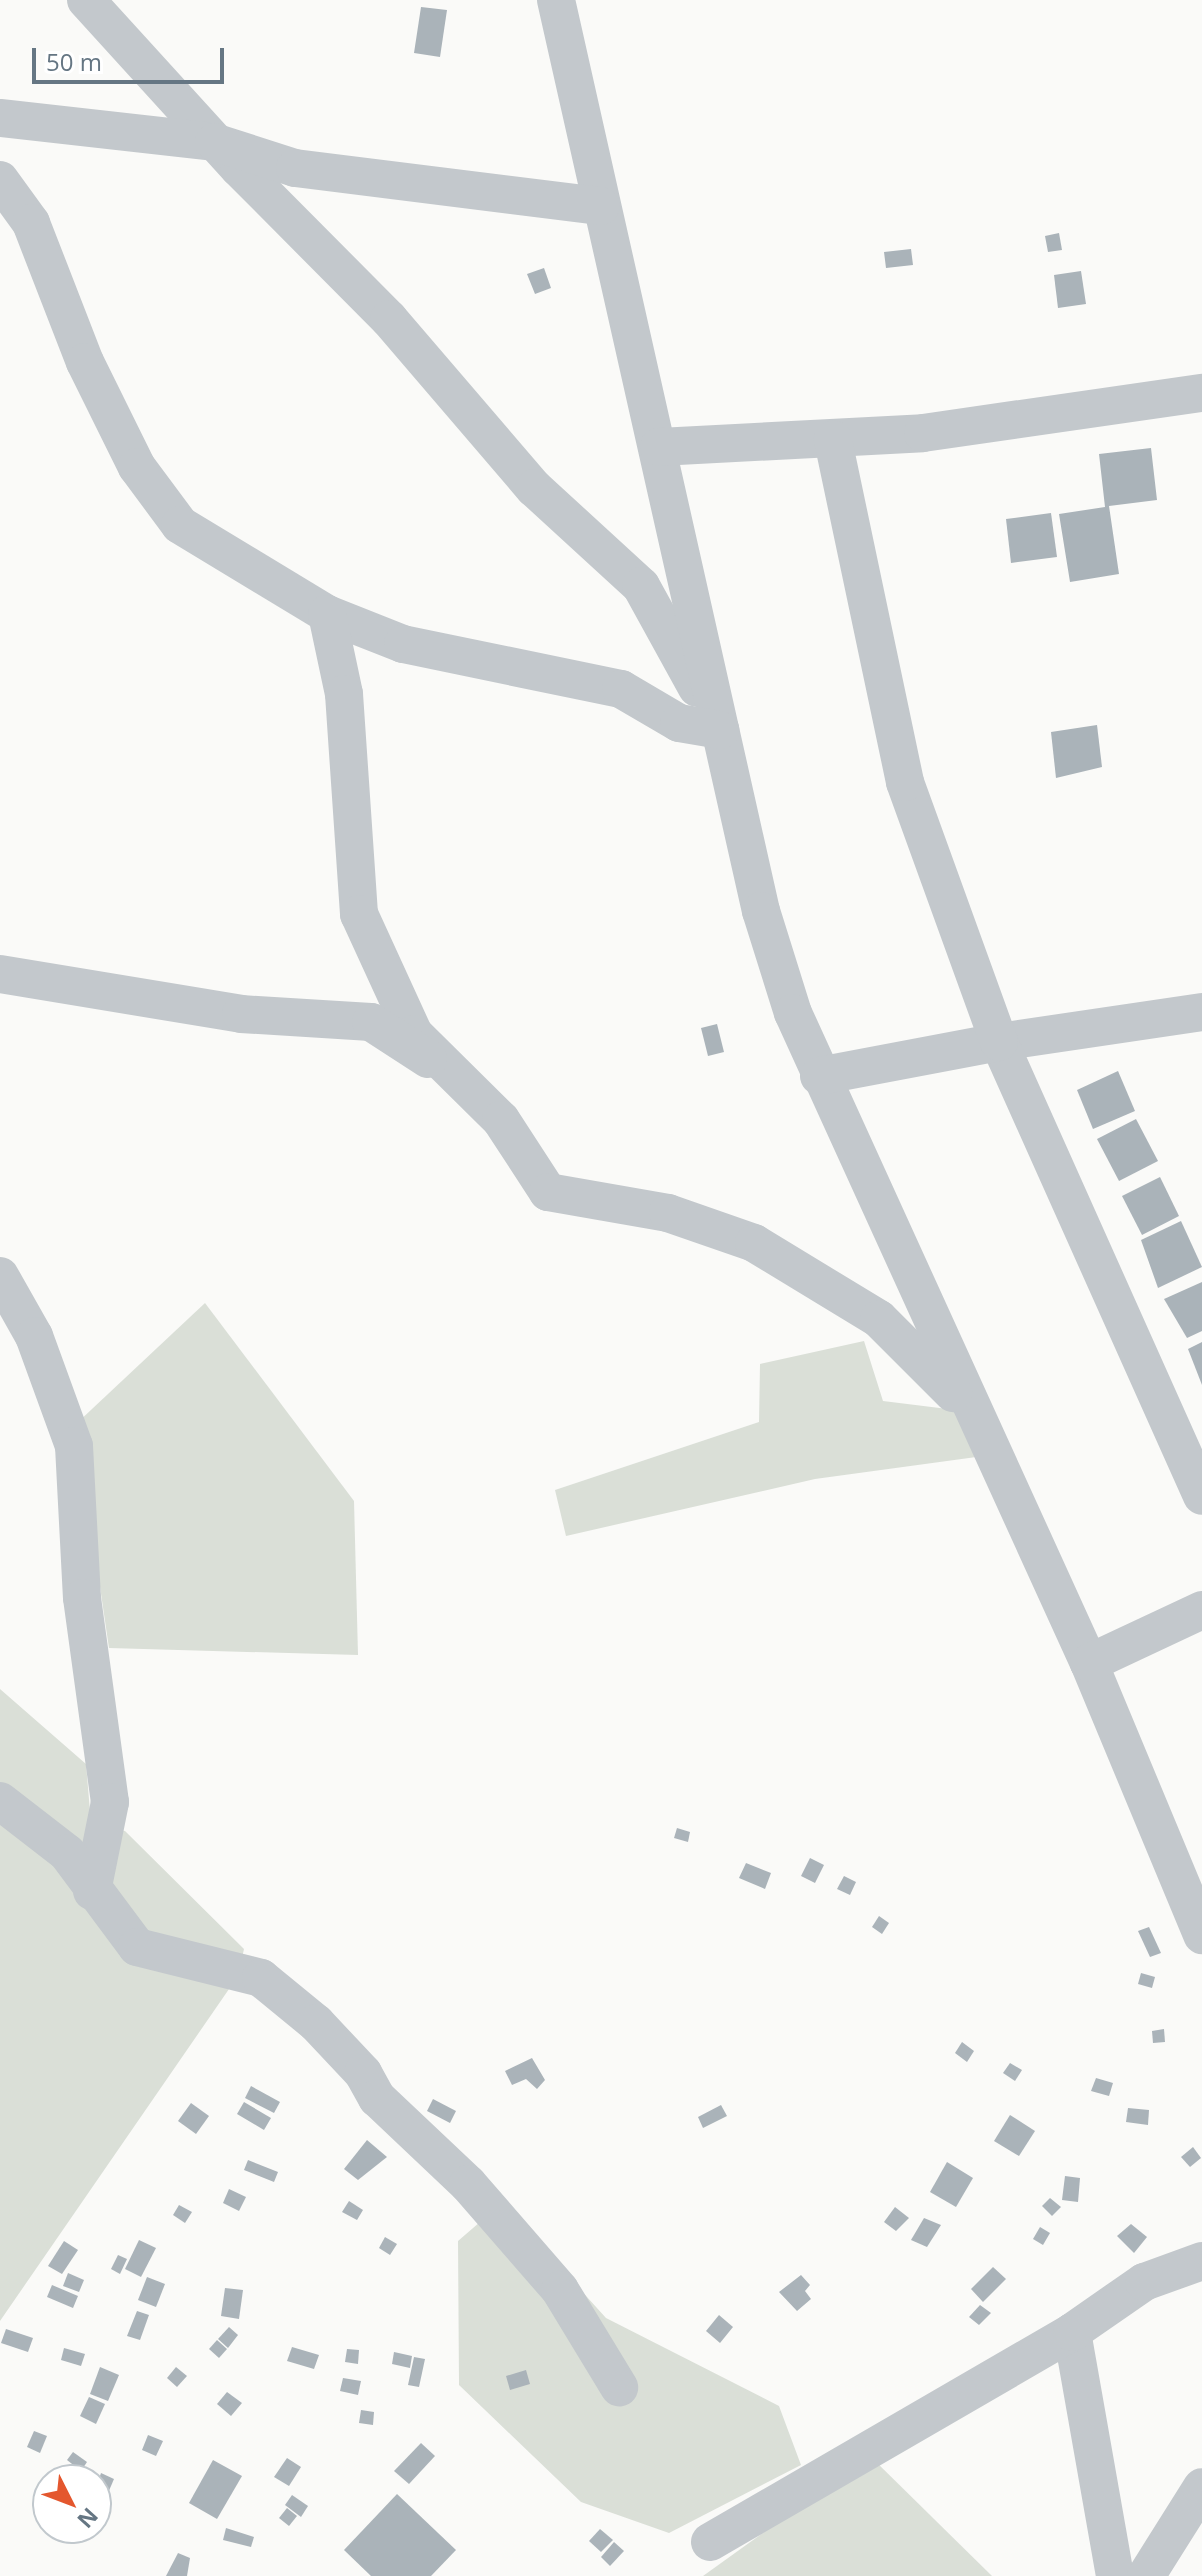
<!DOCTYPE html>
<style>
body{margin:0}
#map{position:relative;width:1202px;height:2576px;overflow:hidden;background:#fafaf8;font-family:"Open Sans",sans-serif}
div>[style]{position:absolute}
.green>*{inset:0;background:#dadfd7}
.building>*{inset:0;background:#aab3b9}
.minor>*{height:38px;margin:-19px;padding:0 19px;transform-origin:19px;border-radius:19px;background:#c3c8cc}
span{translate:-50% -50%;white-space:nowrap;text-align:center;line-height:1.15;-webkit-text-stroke:8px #fff;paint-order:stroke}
.north{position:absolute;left:32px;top:2464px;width:80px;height:80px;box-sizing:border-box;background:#fff;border:2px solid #c1c8cd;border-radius:50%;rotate:132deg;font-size:22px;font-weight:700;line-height:32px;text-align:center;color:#657683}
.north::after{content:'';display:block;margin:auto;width:28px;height:36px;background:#e4572e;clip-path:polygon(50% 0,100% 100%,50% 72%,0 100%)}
.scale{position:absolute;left:32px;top:48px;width:192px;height:36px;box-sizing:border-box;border:4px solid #657683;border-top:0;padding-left:10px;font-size:24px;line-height:28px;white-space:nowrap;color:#657683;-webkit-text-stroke:6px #fff;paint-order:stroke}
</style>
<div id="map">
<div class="green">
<i style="clip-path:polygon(205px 1303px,354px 1501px,358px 1655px,109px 1648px,76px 1424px)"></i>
<i style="clip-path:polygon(864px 1341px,883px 1401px,972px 1412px,991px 1455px,815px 1479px,566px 1536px,555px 1490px,759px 1422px,760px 1364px)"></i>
<i style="clip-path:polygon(0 1689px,86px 1764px,91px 1823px,125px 1831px,244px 1949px,238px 1976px,0 2321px)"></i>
<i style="clip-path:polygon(502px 2203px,606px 2318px,779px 2406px,801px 2465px,669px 2533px,581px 2502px,459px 2385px,458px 2241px)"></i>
<i style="clip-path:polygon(870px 2456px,992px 2576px,703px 2576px)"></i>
</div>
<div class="building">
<i style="clip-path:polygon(421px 7px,447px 10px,440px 57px,414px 53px)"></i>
<i style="clip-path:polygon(1059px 233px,1062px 250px,1048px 252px,1045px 236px)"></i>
<i style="clip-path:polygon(911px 249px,913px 265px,886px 268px,884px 252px)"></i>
<i style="clip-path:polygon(544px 268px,551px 288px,535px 294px,527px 274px)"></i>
<i style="clip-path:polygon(1081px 271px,1086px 304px,1058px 308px,1054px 275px)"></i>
<i style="clip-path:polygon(1151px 448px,1157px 500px,1109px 506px,1119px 574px,1070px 582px,1059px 514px,1105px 507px,1099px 454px)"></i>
<i style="clip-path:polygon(1051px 513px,1057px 557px,1011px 563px,1006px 519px)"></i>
<i style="clip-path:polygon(1097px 725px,1102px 767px,1056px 778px,1051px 732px)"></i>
<i style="clip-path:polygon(717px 1024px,724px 1052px,708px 1056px,701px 1028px)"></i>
<i style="clip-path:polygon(1118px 1071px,1135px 1111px,1093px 1129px,1077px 1090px)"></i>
<i style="clip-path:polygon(1136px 1119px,1158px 1161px,1119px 1181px,1097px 1139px)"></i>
<i style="clip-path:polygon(1160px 1177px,1179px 1216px,1142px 1235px,1122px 1196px)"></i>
<i style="clip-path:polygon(1181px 1221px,1202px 1267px,1158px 1288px,1141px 1240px)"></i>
<i style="clip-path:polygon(1202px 1282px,1202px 1331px,1187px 1338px,1164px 1299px)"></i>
<i style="clip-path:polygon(1202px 1342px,1202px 1385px,1188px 1349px)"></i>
<i style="clip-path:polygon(677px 1828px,690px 1832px,688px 1842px,674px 1838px)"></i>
<i style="clip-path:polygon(810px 1858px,824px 1865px,815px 1883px,801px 1876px)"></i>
<i style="clip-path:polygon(746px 1863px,771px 1873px,765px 1889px,739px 1878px)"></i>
<i style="clip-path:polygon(844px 1876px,856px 1882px,850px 1895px,837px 1889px)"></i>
<i style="clip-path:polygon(879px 1916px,889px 1923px,882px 1934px,872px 1927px)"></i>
<i style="clip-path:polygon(1149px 1927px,1161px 1953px,1150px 1957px,1138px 1931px)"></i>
<i style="clip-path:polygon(1141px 1973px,1155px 1977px,1152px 1988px,1138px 1984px)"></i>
<i style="clip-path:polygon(1164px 2029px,1165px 2042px,1153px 2043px,1152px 2031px)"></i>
<i style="clip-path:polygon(962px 2042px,974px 2051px,967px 2062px,955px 2053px)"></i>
<i style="clip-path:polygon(532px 2058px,545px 2080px,537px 2089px,526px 2079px,512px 2085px,505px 2071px)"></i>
<i style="clip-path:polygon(1010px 2063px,1022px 2070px,1015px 2081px,1003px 2073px)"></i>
<i style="clip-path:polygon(1096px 2078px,1113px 2083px,1109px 2096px,1091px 2091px)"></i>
<i style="clip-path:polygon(251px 2086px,280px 2102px,274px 2113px,245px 2098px)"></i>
<i style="clip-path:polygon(433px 2099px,456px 2111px,450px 2123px,427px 2111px)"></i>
<i style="clip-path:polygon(244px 2102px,271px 2118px,264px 2130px,237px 2114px)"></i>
<i style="clip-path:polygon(191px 2103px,209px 2116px,196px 2134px,178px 2121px)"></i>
<i style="clip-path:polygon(721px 2105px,727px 2116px,703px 2128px,698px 2117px)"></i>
<i style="clip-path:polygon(1128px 2108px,1149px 2110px,1148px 2125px,1126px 2122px)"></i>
<i style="clip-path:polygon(1010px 2115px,1035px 2131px,1019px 2156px,994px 2141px)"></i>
<i style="clip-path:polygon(367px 2140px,387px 2157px,358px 2180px,344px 2169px)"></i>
<i style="clip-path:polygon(1193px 2147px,1201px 2158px,1190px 2167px,1181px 2157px)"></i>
<i style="clip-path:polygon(248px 2160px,278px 2172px,274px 2182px,244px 2170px)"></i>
<i style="clip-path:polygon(947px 2162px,973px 2178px,956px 2207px,930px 2192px)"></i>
<i style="clip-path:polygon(1065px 2176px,1080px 2178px,1078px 2202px,1062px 2200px)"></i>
<i style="clip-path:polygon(229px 2189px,246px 2197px,239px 2211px,223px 2203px)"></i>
<i style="clip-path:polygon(1050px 2198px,1061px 2207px,1052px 2216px,1042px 2206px)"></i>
<i style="clip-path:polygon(349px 2201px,363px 2210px,357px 2220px,342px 2212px)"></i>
<i style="clip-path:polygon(179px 2205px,192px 2212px,185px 2223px,173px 2215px)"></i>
<i style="clip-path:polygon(895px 2207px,909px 2218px,896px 2231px,884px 2222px)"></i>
<i style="clip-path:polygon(924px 2218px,941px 2225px,927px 2247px,911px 2240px)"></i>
<i style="clip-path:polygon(1131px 2224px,1147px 2237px,1134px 2253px,1117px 2236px)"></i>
<i style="clip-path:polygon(1040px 2227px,1050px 2233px,1043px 2245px,1033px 2239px)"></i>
<i style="clip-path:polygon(385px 2237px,397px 2244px,390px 2255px,379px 2248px)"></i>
<i style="clip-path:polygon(139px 2240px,156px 2248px,141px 2277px,125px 2269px)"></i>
<i style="clip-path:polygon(64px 2241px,78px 2250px,62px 2274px,48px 2266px)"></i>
<i style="clip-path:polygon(118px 2255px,127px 2259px,120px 2274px,111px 2269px)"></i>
<i style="clip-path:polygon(993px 2267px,1006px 2279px,983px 2302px,971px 2289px)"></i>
<i style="clip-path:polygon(68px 2273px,84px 2280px,79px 2292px,63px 2286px)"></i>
<i style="clip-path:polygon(801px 2275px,810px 2285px,805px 2291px,811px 2299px,797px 2311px,779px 2292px)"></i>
<i style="clip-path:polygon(147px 2277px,165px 2284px,156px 2307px,138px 2300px)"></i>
<i style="clip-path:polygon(52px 2285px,78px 2296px,73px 2308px,47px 2297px)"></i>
<i style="clip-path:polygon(225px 2288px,243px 2290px,239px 2319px,221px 2316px)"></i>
<i style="clip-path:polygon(980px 2305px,991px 2313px,979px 2325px,969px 2317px)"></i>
<i style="clip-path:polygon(137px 2311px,149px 2315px,140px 2340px,127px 2336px)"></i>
<i style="clip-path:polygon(719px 2315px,733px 2327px,720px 2343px,706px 2331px)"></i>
<i style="clip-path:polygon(229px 2327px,238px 2335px,228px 2348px,218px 2339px)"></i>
<i style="clip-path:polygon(6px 2329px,33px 2338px,28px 2352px,1px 2343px)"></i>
<i style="clip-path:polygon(217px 2340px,227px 2349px,219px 2358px,209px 2349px)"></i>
<i style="clip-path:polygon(292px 2347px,319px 2355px,314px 2369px,287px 2361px)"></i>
<i style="clip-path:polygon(64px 2348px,85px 2354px,81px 2366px,61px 2360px)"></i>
<i style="clip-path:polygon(347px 2349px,359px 2350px,358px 2364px,345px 2362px)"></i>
<i style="clip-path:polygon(394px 2352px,412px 2356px,410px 2368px,392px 2364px)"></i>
<i style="clip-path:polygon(414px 2357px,425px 2359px,419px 2387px,408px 2385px)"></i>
<i style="clip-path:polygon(100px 2367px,119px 2375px,108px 2401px,90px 2394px)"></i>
<i style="clip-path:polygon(176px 2367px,187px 2376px,177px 2387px,167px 2378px)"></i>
<i style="clip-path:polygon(526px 2370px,530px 2384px,510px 2390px,506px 2376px)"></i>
<i style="clip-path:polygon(343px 2378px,361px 2381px,358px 2395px,340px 2391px)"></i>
<i style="clip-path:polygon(227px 2392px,242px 2403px,231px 2416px,217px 2404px)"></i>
<i style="clip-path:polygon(89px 2397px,105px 2404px,96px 2424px,80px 2416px)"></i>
<i style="clip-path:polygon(361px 2410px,374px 2412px,373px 2425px,359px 2423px)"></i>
<i style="clip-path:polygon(34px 2431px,47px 2436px,40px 2453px,27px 2447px)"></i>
<i style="clip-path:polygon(148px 2435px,163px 2441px,156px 2456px,142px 2450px)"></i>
<i style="clip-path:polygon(421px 2443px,435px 2456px,409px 2484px,394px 2471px)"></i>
<i style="clip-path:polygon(73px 2452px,87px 2462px,81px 2471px,67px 2460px)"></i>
<i style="clip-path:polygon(287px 2458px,301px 2467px,289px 2486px,274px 2477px)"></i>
<i style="clip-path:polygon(213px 2460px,242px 2476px,217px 2519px,189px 2503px)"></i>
<i style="clip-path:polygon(101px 2473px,114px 2479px,108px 2493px,96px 2488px)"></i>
<i style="clip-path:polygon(397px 2494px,456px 2550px,431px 2576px,371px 2576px,344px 2550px)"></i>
<i style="clip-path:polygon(292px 2495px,308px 2506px,301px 2517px,285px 2505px)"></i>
<i style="clip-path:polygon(287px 2508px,297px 2516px,289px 2526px,279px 2518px)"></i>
<i style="clip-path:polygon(226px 2528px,254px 2537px,251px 2547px,223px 2540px)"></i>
<i style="clip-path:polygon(600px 2529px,613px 2540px,601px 2552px,589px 2541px)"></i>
<i style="clip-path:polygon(614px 2542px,624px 2551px,610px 2566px,601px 2557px)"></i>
<i style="clip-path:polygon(178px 2553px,190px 2558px,187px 2576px,166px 2576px)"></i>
</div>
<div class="minor">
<i style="left:86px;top:0;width:227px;rotate:47.7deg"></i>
<i style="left:239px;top:168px;width:213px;rotate:45.2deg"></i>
<i style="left:389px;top:319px;width:223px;rotate:49.4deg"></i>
<i style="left:534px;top:488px;width:145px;rotate:42.5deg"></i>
<i style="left:641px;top:586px;width:116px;rotate:61.2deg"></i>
<i style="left:556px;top:0;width:934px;rotate:77.32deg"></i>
<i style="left:761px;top:911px;width:107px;rotate:72.6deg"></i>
<i style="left:793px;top:1013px;width:714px;rotate:65.52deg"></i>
<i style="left:1089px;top:1663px;width:295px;rotate:67.4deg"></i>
<i style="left:0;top:118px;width:215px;rotate:6.4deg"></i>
<i style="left:214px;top:142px;width:85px;rotate:17.8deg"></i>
<i style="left:295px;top:168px;width:308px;rotate:7.1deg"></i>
<i style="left:0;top:180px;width:53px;rotate:54.2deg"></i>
<i style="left:31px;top:223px;width:149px;rotate:68.8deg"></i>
<i style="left:85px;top:362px;width:117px;rotate:63.7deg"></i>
<i style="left:137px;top:467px;width:72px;rotate:53.4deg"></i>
<i style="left:180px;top:525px;width:172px;rotate:31.2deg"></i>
<i style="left:327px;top:614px;width:82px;rotate:21.5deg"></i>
<i style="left:403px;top:644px;width:223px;rotate:11.7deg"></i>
<i style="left:621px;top:689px;width:67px;rotate:30.4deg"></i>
<i style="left:679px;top:723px;width:42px;rotate:9.7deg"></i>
<i style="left:659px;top:447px;width:264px;rotate:-3deg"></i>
<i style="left:923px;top:433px;width:282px;rotate:-8.2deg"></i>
<i style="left:327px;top:614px;width:82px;rotate:78deg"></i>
<i style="left:344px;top:694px;width:221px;rotate:86.1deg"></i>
<i style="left:359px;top:914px;width:132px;rotate:65.4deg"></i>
<i style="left:414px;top:1034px;width:122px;rotate:44.7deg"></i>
<i style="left:501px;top:1120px;width:86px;rotate:56.9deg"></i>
<i style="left:548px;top:1192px;width:122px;rotate:9.9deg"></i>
<i style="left:668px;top:1213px;width:91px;rotate:19.2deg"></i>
<i style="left:754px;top:1243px;width:146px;rotate:31.3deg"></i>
<i style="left:879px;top:1319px;width:105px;rotate:45deg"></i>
<i style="left:0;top:974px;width:244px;rotate:9.4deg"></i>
<i style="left:241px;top:1014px;width:130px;rotate:3.5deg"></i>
<i style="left:371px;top:1022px;width:68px;rotate:33deg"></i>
<i style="left:1202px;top:1012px;width:205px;rotate:171.6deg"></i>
<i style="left:999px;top:1042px;width:497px;rotate:65.9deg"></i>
<i style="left:819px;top:1076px;width:183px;rotate:-10.7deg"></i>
<i style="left:999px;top:1042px;width:276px;rotate:-109.9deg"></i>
<i style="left:905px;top:782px;width:350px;rotate:-101.9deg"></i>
<i style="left:0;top:1276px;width:69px;rotate:60.5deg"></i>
<i style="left:34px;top:1336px;width:117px;rotate:70deg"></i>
<i style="left:74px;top:1446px;width:152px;rotate:87deg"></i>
<i style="left:82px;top:1598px;width:206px;rotate:82.2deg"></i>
<i style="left:110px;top:1802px;width:91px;rotate:101.4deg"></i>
<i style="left:1089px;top:1663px;width:125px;rotate:-25.1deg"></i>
<i style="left:0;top:1801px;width:85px;rotate:37.8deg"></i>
<i style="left:67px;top:1853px;width:117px;rotate:53.3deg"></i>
<i style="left:137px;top:1947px;width:128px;rotate:14deg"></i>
<i style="left:261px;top:1978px;width:71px;rotate:39.3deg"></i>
<i style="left:316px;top:2023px;width:69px;rotate:46.8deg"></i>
<i style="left:363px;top:2073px;width:29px;rotate:61deg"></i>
<i style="left:377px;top:2098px;width:125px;rotate:43.4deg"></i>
<i style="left:468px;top:2184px;width:140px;rotate:49deg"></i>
<i style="left:560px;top:2290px;width:114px;rotate:58.7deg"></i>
<i style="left:1072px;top:2332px;width:248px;rotate:80deg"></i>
<i style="left:710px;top:2542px;width:419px;rotate:-30.1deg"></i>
<i style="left:1072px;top:2332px;width:88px;rotate:-34.8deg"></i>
<i style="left:1144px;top:2282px;width:62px;rotate:-19.9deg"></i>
<i style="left:1146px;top:2576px;width:105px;rotate:-57.8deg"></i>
</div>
<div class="north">N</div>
<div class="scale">50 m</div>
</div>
